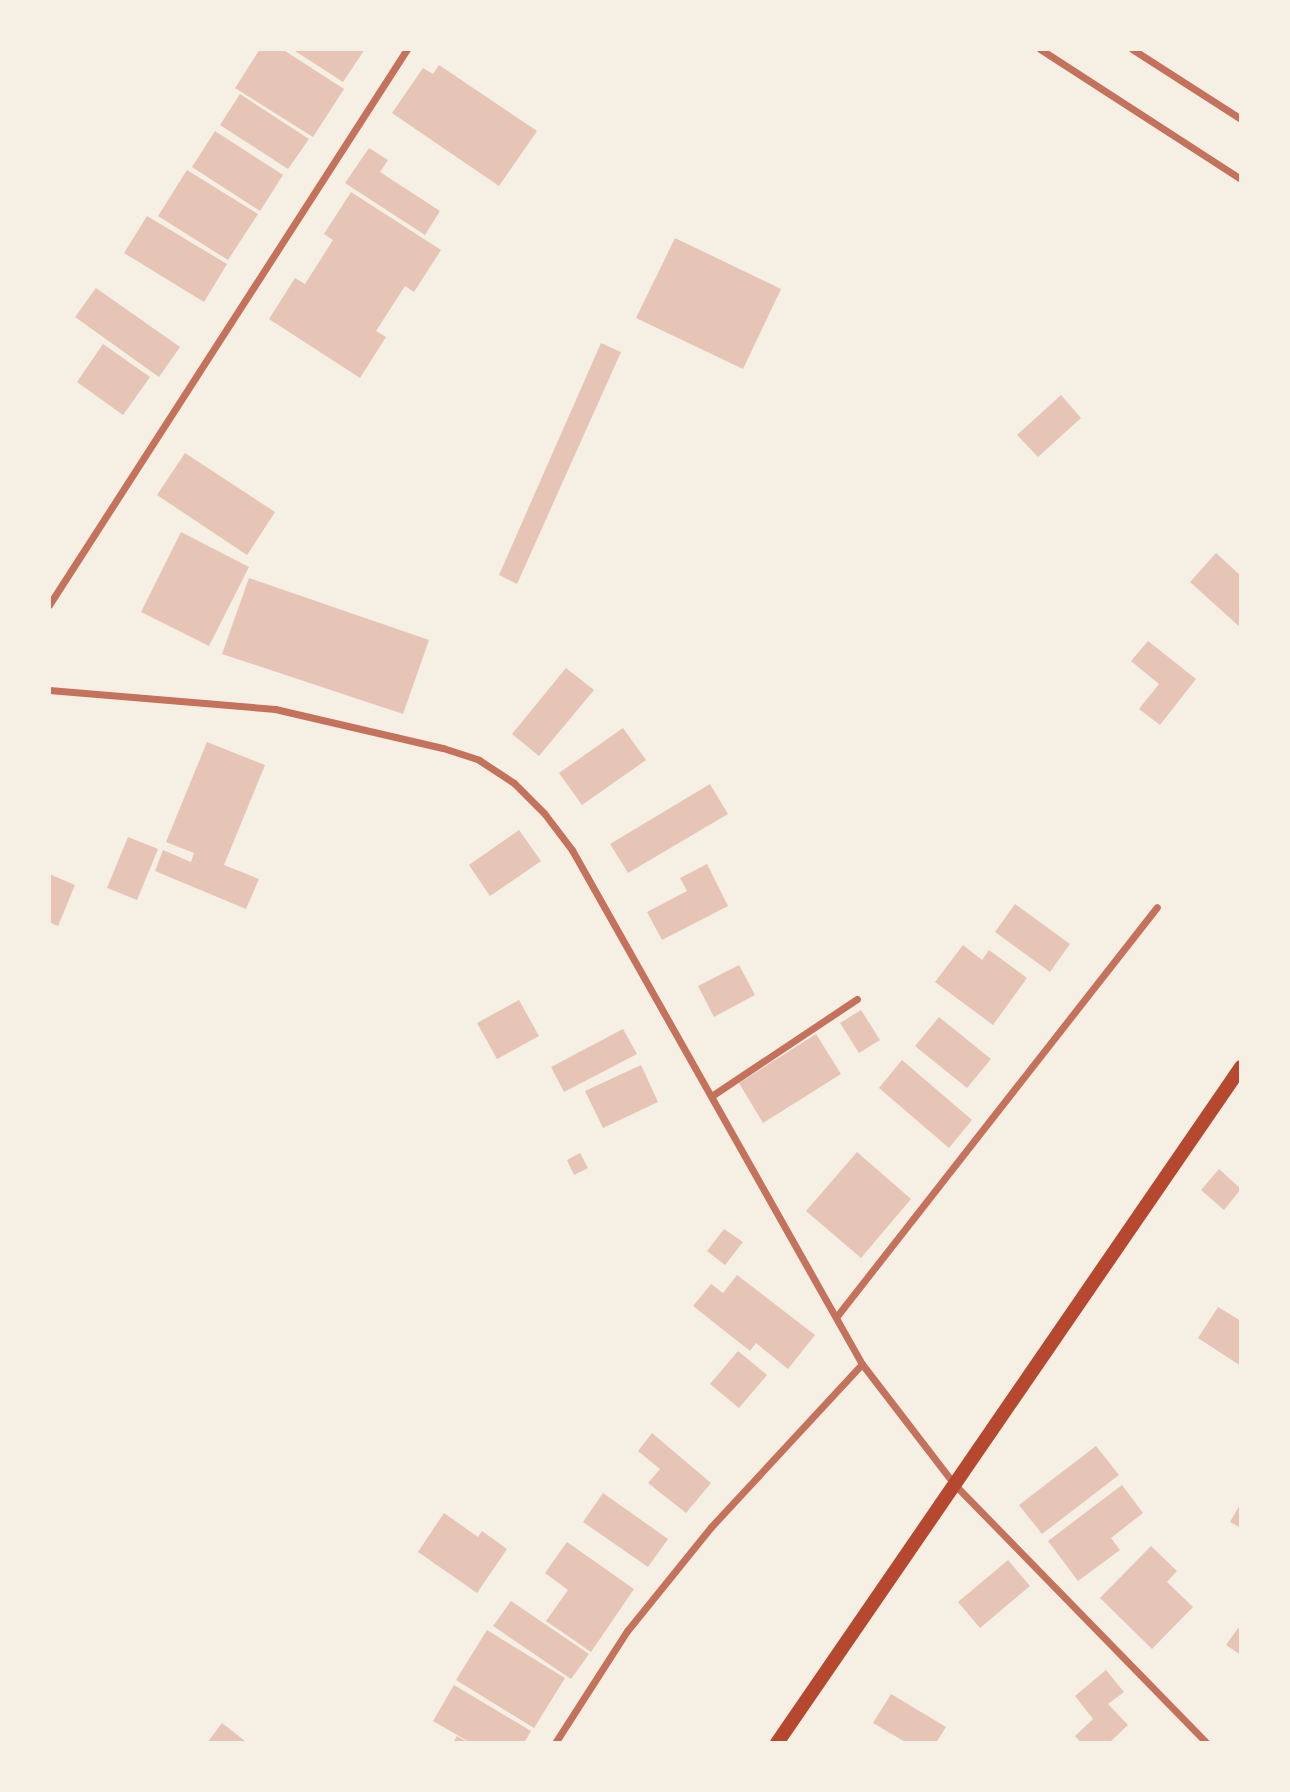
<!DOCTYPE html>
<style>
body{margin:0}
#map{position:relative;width:1290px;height:1792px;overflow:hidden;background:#f6efe4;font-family:Manrope,sans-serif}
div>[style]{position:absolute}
.building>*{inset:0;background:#e6c5b7}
.minor>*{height:7px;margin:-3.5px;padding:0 3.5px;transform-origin:3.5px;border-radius:3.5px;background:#c5725c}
.secondary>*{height:14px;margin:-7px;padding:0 7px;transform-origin:7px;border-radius:7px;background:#b5482f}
span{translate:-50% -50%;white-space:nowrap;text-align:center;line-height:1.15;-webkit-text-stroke:5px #f6efe4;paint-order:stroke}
.frame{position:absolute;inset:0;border:51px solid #f6efe4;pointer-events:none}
</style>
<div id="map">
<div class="building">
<i style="clip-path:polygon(260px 49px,282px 49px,344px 89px,313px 137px,235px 88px)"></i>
<i style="clip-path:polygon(292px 49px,365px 49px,343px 82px)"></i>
<i style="clip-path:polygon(439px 65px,537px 131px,499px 186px,392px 113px,423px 68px,433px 74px)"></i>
<i style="clip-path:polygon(240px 94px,309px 139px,288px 169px,220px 125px)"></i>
<i style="clip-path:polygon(215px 131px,283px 175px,260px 211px,192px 167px)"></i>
<i style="clip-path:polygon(369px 148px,388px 160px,380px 172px,440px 211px,425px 235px,345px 183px)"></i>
<i style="clip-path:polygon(187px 170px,258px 214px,228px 260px,158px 216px)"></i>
<i style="clip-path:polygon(351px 192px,441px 250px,414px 292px,405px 286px,376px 331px,386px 337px,360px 378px,269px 319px,295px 278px,305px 284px,333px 240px,324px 234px)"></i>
<i style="clip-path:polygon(147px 216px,227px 264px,204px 302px,124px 253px)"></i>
<i style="clip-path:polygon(675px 238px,781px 289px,743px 369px,636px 318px)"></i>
<i style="clip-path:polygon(96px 288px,180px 347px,159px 377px,75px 317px)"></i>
<i style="clip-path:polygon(601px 343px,621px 352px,517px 584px,499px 575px)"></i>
<i style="clip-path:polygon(103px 344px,150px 377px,123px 415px,77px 382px)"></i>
<i style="clip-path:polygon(1061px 395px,1081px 418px,1038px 457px,1017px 435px)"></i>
<i style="clip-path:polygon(185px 453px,275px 512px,247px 555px,157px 495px)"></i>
<i style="clip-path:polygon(181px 532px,249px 567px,209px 646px,141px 612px)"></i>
<i style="clip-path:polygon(1216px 553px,1241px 576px,1241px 628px,1190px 582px)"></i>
<i style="clip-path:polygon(249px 578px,429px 640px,403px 714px,222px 654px)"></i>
<i style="clip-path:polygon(1148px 641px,1196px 679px,1160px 725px,1139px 709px,1159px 684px,1131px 661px)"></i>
<i style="clip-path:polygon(566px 668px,594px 690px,539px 756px,512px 734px)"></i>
<i style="clip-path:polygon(623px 728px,646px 760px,582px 805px,559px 773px)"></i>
<i style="clip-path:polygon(207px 742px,265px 765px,224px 865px,259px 879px,246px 909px,155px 871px,163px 850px,191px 862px,194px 853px,166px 842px)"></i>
<i style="clip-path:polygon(710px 784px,728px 814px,628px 873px,610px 844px)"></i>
<i style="clip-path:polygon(519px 830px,541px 861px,490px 896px,469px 865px)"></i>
<i style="clip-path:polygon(128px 837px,158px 849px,137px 900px,107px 888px)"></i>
<i style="clip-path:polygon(707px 864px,728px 906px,662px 940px,647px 912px,687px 891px,680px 878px)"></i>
<i style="clip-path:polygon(49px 874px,75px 885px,58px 926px,49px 922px)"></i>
<i style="clip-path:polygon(1015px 904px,1070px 944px,1050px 972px,995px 932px)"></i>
<i style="clip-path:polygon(963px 945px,982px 960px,989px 950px,1027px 978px,993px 1025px,935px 982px)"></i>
<i style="clip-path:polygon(739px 965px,755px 995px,714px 1017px,698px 986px)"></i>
<i style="clip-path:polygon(519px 1000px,539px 1036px,497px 1059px,477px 1023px)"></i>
<i style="clip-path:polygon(861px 1010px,880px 1040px,859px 1053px,840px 1023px)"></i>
<i style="clip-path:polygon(939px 1017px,991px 1059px,967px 1088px,915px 1046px)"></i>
<i style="clip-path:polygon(623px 1029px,637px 1054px,564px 1092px,551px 1067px)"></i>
<i style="clip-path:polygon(816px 1034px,841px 1074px,763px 1123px,739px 1083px)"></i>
<i style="clip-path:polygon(902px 1060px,972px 1120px,949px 1148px,879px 1088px)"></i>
<i style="clip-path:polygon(641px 1065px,658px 1102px,603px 1128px,585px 1091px)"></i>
<i style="clip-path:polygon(857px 1152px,911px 1199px,861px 1258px,806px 1211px)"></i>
<i style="clip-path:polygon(580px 1153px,588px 1168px,574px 1175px,567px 1160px)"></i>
<i style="clip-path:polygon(1219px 1169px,1241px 1189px,1224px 1210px,1201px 1190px)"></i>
<i style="clip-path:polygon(724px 1229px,743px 1242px,725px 1265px,707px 1251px)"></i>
<i style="clip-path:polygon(737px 1275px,815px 1335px,788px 1369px,756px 1343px,750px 1351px,693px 1306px,711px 1284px,723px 1293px)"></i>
<i style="clip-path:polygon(1218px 1307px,1241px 1321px,1241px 1366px,1198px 1338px)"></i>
<i style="clip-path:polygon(738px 1351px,767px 1375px,739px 1408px,710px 1384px)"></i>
<i style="clip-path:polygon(652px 1433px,711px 1483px,686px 1513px,648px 1483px,660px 1469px,638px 1451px)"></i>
<i style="clip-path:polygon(1096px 1446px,1119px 1475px,1042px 1534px,1019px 1505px)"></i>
<i style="clip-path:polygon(1122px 1485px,1143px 1513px,1111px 1538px,1120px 1550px,1078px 1581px,1048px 1541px)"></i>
<i style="clip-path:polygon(603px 1493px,668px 1539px,648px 1567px,583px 1522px)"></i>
<i style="clip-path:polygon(1241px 1503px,1241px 1528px,1230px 1522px)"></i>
<i style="clip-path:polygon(444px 1513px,478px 1537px,482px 1531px,507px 1549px,477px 1593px,418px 1552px)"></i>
<i style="clip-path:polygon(567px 1542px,634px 1589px,591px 1652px,546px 1621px,568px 1590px,545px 1573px)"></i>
<i style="clip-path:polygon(1151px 1546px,1177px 1571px,1167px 1582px,1193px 1607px,1152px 1649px,1100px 1598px)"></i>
<i style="clip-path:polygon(1008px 1560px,1030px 1586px,980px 1628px,958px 1602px)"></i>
<i style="clip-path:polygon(511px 1601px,589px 1654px,571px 1679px,493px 1626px)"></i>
<i style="clip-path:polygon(1238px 1628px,1241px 1630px,1241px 1655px,1226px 1645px)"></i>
<i style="clip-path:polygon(487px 1630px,565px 1678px,534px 1728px,456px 1680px)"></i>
<i style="clip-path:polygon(1106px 1670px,1124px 1692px,1108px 1704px,1128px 1725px,1109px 1743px,1081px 1743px,1075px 1736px,1093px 1719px,1075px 1696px)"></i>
<i style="clip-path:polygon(454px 1685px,531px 1731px,524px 1743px,471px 1743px,433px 1721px)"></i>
<i style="clip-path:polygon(891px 1694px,946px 1727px,936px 1743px,907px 1743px,873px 1723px)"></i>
<i style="clip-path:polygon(222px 1723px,245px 1741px,243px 1743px,207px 1743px)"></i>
<i style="clip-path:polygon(457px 1736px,469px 1743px,453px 1743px)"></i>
</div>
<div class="minor">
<i style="left:1040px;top:49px;width:239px;rotate:32.9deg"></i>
<i style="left:1132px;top:49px;width:130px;rotate:32.7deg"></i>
<i style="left:49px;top:605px;width:661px;rotate:-57.22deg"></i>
<i style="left:49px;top:690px;width:227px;rotate:4.8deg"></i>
<i style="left:275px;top:709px;width:172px;rotate:13.1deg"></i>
<i style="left:443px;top:748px;width:38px;rotate:18deg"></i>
<i style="left:479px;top:760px;width:42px;rotate:33.3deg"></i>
<i style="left:514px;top:783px;width:42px;rotate:45deg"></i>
<i style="left:544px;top:813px;width:46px;rotate:52.9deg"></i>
<i style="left:572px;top:850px;width:590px;rotate:60.57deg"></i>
<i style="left:862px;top:1364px;width:153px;rotate:52.5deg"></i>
<i style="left:955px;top:1485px;width:361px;rotate:45.7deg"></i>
<i style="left:713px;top:1095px;width:173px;rotate:-33.7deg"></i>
<i style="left:837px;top:1316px;width:519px;rotate:-51.96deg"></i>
<i style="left:555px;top:1743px;width:133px;rotate:-57.3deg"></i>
<i style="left:627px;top:1631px;width:134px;rotate:-51.1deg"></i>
<i style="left:711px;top:1527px;width:222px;rotate:-47.2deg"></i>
</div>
<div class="secondary">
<i style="left:777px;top:1743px;width:820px;rotate:-55.53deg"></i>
</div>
<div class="frame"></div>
</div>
